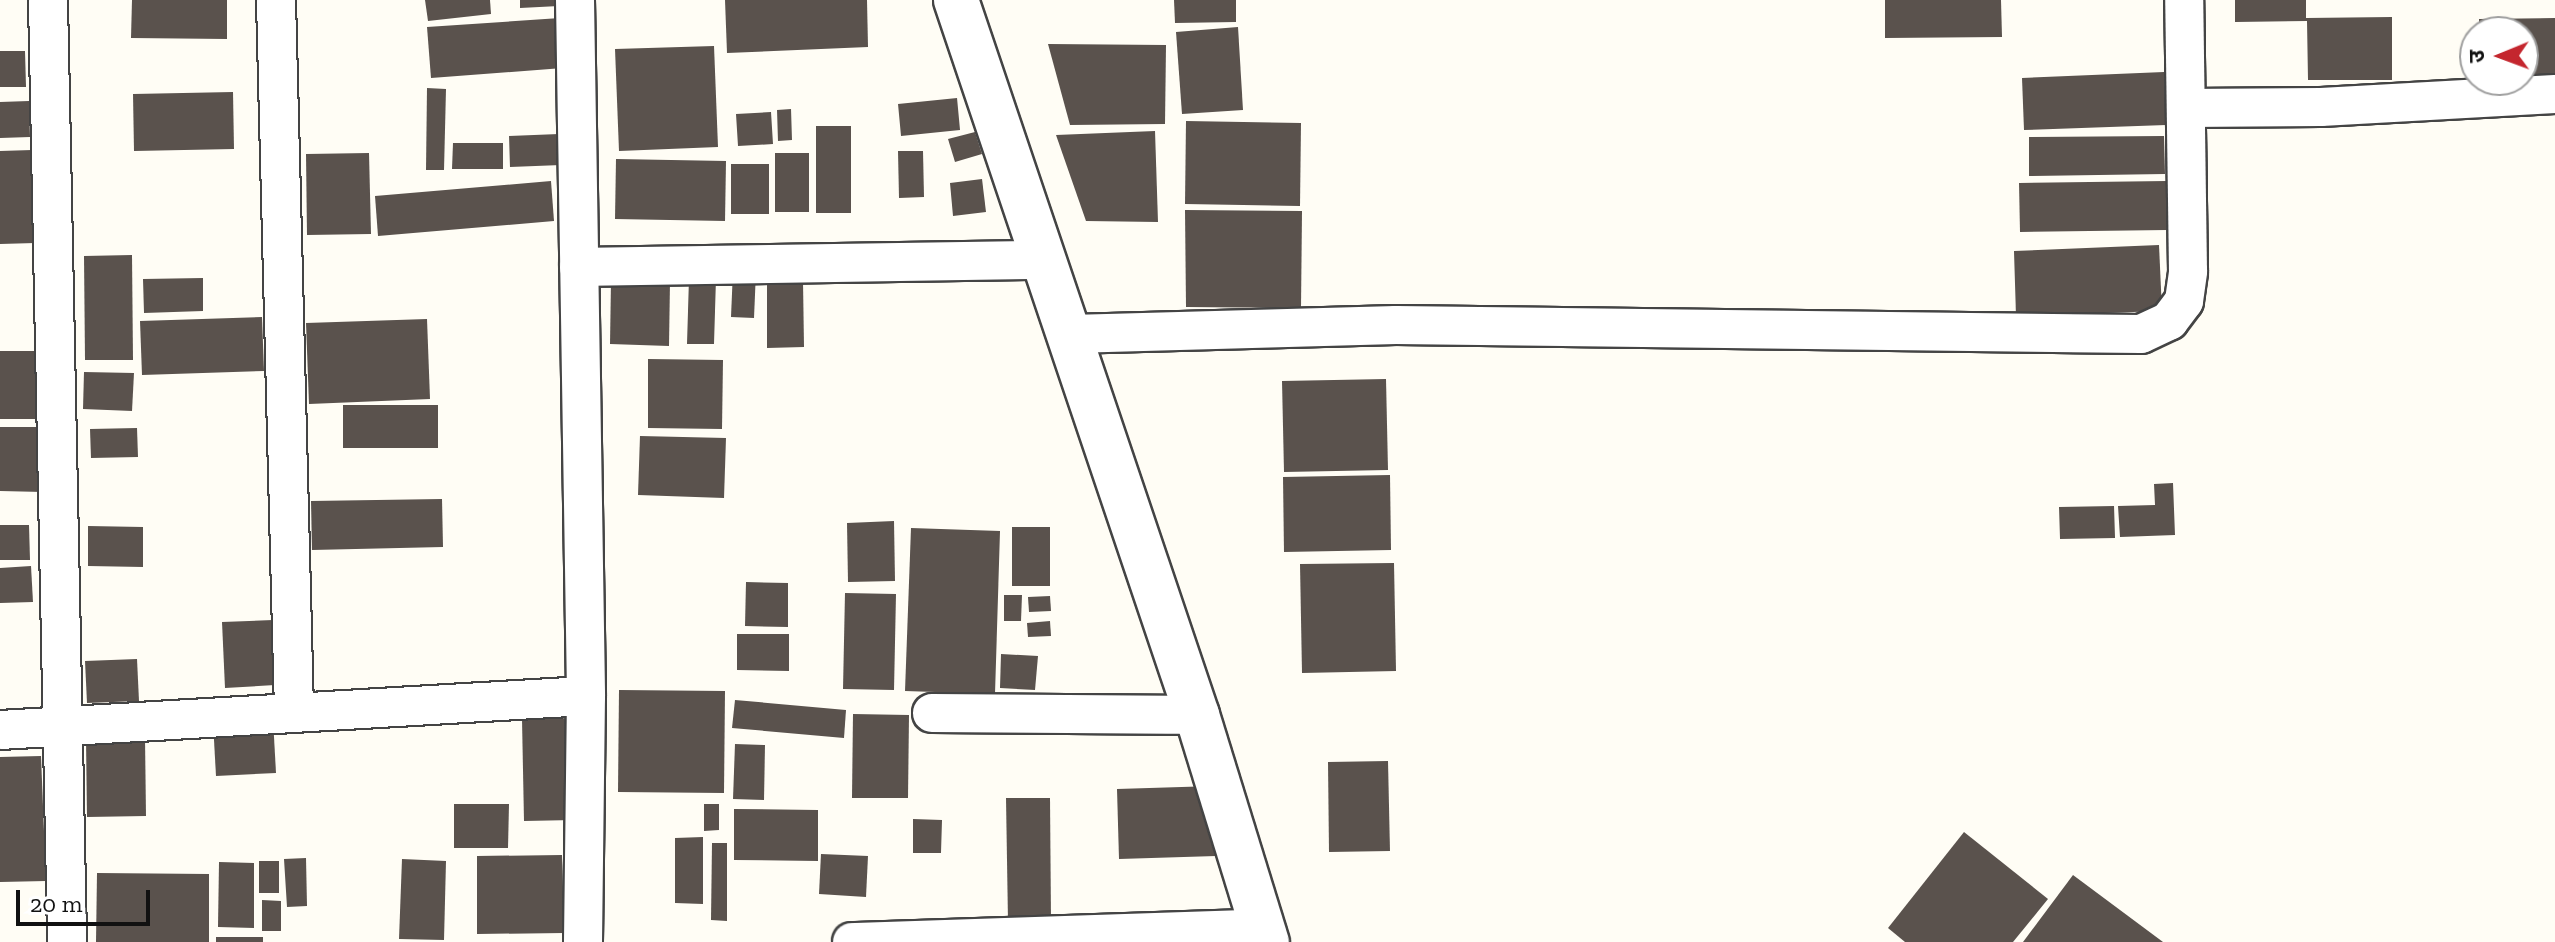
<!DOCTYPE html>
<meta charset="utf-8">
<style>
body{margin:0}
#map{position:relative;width:2555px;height:942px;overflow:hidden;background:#fffdf5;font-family:"Zilla Slab","Noto Sans Devanagari",serif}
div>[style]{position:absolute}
.building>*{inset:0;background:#5a524d}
.roads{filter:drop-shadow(2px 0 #444) drop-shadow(-2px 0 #444) drop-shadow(0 2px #444) drop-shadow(0 -2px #444)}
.minor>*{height:38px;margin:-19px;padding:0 19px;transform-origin:19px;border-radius:19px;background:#fff}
.tertiary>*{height:44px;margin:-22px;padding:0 22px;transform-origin:22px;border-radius:22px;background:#fff}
span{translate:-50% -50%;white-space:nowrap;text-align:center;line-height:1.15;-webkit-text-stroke:8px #fff;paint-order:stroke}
.north{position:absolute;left:2459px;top:16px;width:80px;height:80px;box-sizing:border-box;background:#fff;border:2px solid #a0a0a0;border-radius:50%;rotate:269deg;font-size:22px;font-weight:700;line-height:32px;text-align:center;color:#111}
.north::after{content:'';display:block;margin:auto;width:28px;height:36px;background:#c4262e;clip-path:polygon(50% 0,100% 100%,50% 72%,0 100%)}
.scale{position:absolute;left:16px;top:890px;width:134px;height:36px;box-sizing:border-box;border:4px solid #111;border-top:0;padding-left:10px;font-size:24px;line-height:28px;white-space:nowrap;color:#111;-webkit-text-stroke:6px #fff;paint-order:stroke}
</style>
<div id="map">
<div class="building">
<i style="clip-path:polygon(132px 0,227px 0,227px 39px,131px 38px)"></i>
<i style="clip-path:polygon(425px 0,490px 0,491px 14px,428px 21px)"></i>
<i style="clip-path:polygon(520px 0,558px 0,559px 6px,520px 8px)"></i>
<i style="clip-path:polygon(725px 0,867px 0,868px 47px,727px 53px)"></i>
<i style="clip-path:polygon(1174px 0,1236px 0,1236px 22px,1175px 23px)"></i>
<i style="clip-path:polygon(1885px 0,2001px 0,2002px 37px,1885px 38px)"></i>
<i style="clip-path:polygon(2235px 0,2306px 0,2306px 18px,2392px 17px,2392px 80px,2308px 80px,2307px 21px,2235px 22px)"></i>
<i style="clip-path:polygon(560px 18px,563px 68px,431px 78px,427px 27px)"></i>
<i style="clip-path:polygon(2555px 18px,2555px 75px,2523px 75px,2523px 32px,2479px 32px,2479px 19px)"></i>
<i style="clip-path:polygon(1238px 27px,1243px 110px,1182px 114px,1176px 32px)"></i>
<i style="clip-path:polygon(1048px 44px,1166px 45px,1165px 124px,1070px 125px)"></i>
<i style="clip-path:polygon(714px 46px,718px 147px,619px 151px,615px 49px)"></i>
<i style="clip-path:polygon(0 51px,25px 51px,26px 87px,0 87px)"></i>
<i style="clip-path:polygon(2164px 72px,2166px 125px,2024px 130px,2022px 78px)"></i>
<i style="clip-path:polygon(427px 88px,446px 89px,444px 170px,426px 170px)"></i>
<i style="clip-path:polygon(233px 92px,234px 149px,134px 151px,133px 94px)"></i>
<i style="clip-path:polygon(957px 98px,960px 130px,901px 136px,898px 104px)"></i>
<i style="clip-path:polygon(29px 101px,30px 137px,0 138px,0 102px)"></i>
<i style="clip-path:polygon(791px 109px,792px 140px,778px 141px,777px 110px)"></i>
<i style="clip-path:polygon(771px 112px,773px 144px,738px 146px,736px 114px)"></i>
<i style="clip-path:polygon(1186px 121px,1301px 123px,1300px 206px,1185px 204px)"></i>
<i style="clip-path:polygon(816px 126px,851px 126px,851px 213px,816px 213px)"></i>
<i style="clip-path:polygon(1155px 131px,1158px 222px,1086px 221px,1056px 135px)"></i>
<i style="clip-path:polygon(975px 132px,982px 154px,955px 162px,948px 139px)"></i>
<i style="clip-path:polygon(559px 134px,561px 165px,510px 167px,509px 136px)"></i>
<i style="clip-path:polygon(2164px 136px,2165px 174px,2029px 176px,2029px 137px)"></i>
<i style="clip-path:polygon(453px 143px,503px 143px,503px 169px,452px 169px)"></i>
<i style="clip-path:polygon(32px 150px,35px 243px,0 244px,0 151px)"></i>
<i style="clip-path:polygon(898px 151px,923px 151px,924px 197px,899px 198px)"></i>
<i style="clip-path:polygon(369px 153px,371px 234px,307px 235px,306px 154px)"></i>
<i style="clip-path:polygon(775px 153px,809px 153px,809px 212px,775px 212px)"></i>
<i style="clip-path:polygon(616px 159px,726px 161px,725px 221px,615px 219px)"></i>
<i style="clip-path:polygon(731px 164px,769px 164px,769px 214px,731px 214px)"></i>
<i style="clip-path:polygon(982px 179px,986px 212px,953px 216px,950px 183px)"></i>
<i style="clip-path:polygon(551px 181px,554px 221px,378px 236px,375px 196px)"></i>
<i style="clip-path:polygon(2167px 181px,2167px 230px,2020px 232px,2019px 183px)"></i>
<i style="clip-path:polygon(1185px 210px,1302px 211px,1301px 308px,1186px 307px)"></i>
<i style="clip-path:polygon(2159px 245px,2162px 311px,2016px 316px,2014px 251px)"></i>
<i style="clip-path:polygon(132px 255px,133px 360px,85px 360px,84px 256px)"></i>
<i style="clip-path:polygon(733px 270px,756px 271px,754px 318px,731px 317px)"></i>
<i style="clip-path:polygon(203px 278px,203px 311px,144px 313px,143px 279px)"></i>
<i style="clip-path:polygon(689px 278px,716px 278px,714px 344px,687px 344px)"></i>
<i style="clip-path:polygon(611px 280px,670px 281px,669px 346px,610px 344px)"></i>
<i style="clip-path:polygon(767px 281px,803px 281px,804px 347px,767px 348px)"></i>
<i style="clip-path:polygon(262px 317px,264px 371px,142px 375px,140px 321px)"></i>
<i style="clip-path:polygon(427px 319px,430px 399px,309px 404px,306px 323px)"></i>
<i style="clip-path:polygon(0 351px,45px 351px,45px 419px,0 419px)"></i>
<i style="clip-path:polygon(648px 359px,723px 360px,722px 429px,648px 428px)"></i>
<i style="clip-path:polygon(84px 372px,134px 373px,132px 411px,83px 409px)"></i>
<i style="clip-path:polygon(1386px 379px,1388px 470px,1284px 472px,1282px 381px)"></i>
<i style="clip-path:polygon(343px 405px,438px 405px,438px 448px,343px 448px)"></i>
<i style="clip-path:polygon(0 427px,43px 427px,43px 492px,0 491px)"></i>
<i style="clip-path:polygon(137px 428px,138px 457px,91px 458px,90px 429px)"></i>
<i style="clip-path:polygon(640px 436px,726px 438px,724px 498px,638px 495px)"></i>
<i style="clip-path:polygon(1390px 475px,1391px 550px,1284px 552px,1283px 477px)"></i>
<i style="clip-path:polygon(2173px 483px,2175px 535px,2120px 537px,2118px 506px,2155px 505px,2154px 484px)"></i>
<i style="clip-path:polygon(442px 499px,443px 547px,312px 550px,311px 501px)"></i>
<i style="clip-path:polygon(2114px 506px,2115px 538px,2060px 539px,2059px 507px)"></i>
<i style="clip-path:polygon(894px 521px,895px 581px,848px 582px,847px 523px)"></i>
<i style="clip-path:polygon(0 525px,29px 525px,30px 560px,0 560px)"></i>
<i style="clip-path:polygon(88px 526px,143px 527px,143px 567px,88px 566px)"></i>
<i style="clip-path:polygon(1012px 527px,1050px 527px,1050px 586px,1012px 586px)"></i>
<i style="clip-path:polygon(911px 528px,1000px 531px,995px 694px,905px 691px)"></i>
<i style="clip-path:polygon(1394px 563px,1396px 671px,1302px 673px,1300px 564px)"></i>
<i style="clip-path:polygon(31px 566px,33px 602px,0 603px,0 568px)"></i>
<i style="clip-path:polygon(746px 582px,788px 583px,788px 627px,745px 626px)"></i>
<i style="clip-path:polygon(845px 593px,896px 594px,894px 690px,843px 689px)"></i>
<i style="clip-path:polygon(1004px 595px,1022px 595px,1021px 621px,1004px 621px)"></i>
<i style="clip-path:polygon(1050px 596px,1051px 611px,1029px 612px,1028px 597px)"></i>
<i style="clip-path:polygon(273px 620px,275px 685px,225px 688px,222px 622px)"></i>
<i style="clip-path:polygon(1050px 621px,1051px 636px,1028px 637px,1027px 623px)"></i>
<i style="clip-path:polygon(737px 634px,789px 634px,789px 671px,737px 670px)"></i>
<i style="clip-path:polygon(1001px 654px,1038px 656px,1035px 690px,1000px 688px)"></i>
<i style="clip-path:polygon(137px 659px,139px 701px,87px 703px,85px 661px)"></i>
<i style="clip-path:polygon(619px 690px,725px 691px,724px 793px,618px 792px)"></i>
<i style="clip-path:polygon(735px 700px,846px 710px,844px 738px,732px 728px)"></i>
<i style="clip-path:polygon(853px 714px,909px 715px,908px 798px,852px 798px)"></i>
<i style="clip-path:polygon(573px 718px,574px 820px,524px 821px,522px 719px)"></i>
<i style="clip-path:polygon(273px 719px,276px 773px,216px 776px,213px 722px)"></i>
<i style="clip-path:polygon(145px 738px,146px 816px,87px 817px,86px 739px)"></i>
<i style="clip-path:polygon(735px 744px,765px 745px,764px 800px,733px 799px)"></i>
<i style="clip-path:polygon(41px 756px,46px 881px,0 882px,0 757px)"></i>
<i style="clip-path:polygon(1388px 761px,1390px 851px,1329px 852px,1328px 762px)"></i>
<i style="clip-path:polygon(1214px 786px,1216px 856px,1119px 859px,1117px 789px)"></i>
<i style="clip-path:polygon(1006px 798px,1050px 798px,1051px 921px,1008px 922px)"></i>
<i style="clip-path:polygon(454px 804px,509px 804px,508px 848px,454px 848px)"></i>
<i style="clip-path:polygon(704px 804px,719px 804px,719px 830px,704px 831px)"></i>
<i style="clip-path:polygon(734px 809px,818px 810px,818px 861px,734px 860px)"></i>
<i style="clip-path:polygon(913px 819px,942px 820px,941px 853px,913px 853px)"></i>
<i style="clip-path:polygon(1964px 832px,2048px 899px,2013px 942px,1905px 942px,1888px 928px)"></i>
<i style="clip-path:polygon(703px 837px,703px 904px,675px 903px,675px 838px)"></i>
<i style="clip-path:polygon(712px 843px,727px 843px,727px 921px,711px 920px)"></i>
<i style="clip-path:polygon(821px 854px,868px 856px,866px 897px,819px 894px)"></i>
<i style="clip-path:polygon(562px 855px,564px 933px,477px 934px,477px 856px)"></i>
<i style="clip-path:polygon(306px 858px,307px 906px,287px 907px,284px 859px)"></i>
<i style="clip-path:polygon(402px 859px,446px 861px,444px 940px,399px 939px)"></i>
<i style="clip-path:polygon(259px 861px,279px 861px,279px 893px,259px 893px)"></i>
<i style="clip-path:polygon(219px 862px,254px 863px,254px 928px,218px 927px)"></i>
<i style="clip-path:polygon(97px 873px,209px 874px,209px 942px,96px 942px)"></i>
<i style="clip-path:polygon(2073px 875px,2163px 942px,2023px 942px)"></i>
<i style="clip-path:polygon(262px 900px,281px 901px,281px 931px,262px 931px)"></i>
<i style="clip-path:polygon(216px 937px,263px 937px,263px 942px,216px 942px)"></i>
</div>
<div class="roads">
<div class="minor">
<i style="left:48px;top:0;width:942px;rotate:88.84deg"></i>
<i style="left:276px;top:0;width:713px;rotate:88.55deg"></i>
<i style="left:575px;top:0;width:696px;rotate:89.09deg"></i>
<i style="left:586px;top:696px;width:246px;rotate:90.7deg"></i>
<i style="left:2186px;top:108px;width:135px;rotate:-0.4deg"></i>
<i style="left:2321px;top:107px;width:234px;rotate:-3.2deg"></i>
<i style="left:579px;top:267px;width:463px;rotate:-0.9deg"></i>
<i style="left:1071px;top:334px;width:325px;rotate:-1.6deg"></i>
<i style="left:1396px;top:325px;width:745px;rotate:0.69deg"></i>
<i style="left:2141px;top:334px;width:31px;rotate:-25deg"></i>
<i style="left:2169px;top:321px;width:25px;rotate:-53deg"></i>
<i style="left:2184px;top:301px;width:30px;rotate:-82deg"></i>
<i style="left:2188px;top:271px;width:271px;rotate:-90.8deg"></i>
<i style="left:932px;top:713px;width:265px;rotate:0.4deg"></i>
<i style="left:0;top:730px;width:587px;rotate:-3.32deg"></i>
<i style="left:852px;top:942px;width:412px;rotate:-1.9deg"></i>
</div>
<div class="tertiary">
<i style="left:956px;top:0;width:755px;rotate:71.37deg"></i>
<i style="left:1197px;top:715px;width:238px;rotate:72.9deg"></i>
</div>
</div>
<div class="north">उ</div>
<div class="scale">20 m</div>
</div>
